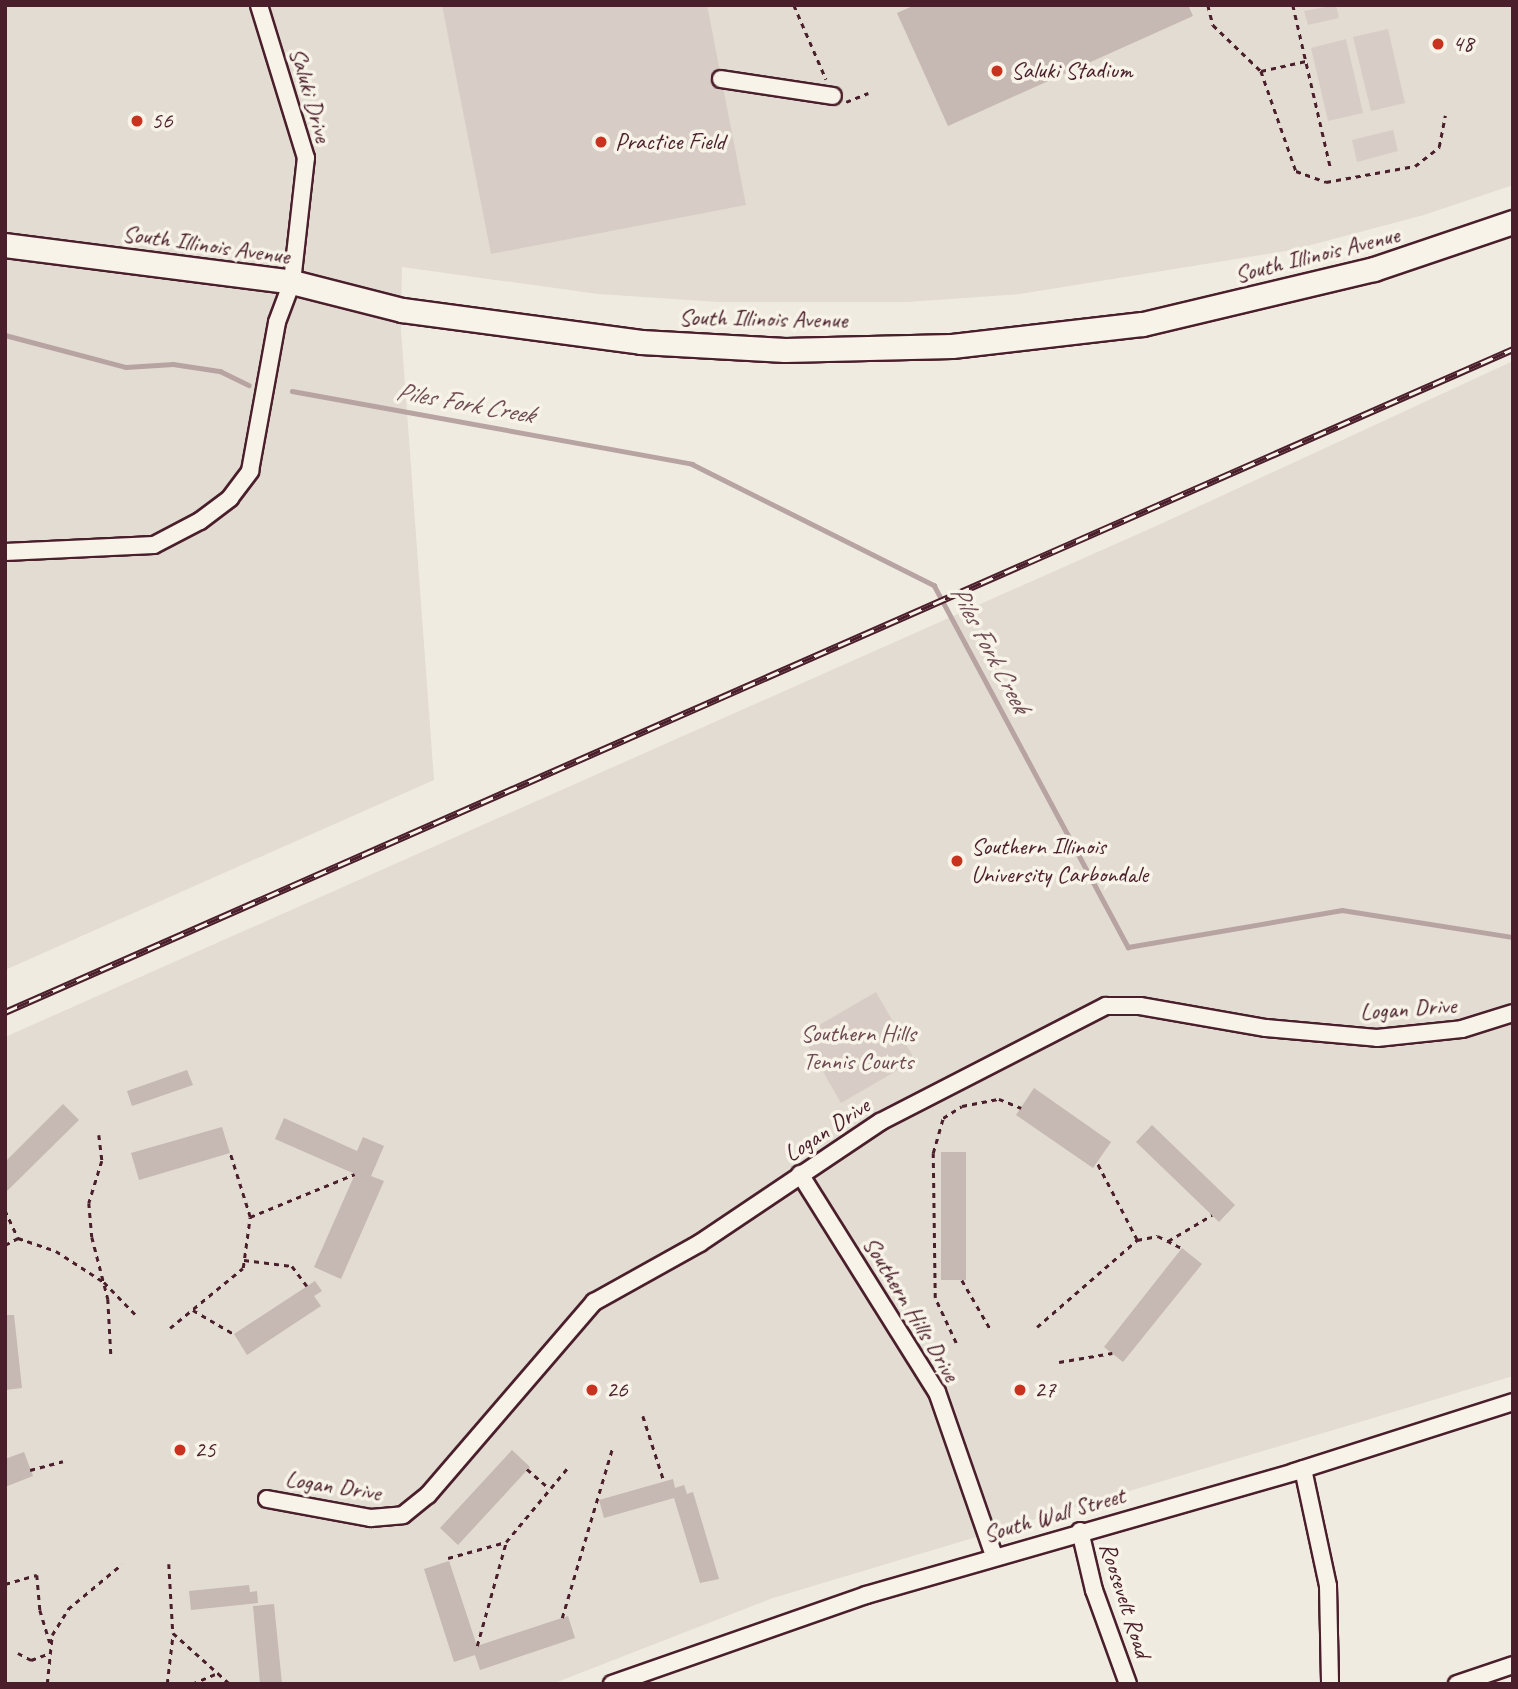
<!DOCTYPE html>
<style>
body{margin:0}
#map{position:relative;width:1518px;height:1689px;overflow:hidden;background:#f0ebe0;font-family:Caveat,sans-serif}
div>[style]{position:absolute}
.built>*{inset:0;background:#e3dcd2}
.green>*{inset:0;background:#d8cdc6}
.stream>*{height:4.5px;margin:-2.25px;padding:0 2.25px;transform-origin:2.25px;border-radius:2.25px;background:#b7a4a2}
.building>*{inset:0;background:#c6b8b3}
.path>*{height:2.5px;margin-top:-1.25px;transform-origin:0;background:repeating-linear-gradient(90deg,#4a1f2b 0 5px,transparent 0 10px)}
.roads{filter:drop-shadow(2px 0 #4a1f2b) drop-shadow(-2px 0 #4a1f2b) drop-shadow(0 2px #4a1f2b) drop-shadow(0 -2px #4a1f2b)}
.minor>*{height:16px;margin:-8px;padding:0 8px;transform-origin:8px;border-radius:8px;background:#f7f3e8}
.highway>*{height:23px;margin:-11.5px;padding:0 11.5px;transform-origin:11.5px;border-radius:11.5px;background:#f7f3e8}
.rail>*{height:7px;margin-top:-3.5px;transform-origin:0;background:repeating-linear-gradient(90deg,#f7f3e8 0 13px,#4a1f2b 0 26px);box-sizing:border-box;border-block:2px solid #4a1f2b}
.dots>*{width:19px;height:19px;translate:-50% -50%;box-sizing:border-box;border:4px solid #f7f3e8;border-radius:50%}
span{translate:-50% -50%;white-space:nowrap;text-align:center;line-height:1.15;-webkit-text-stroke:7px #f7f3e8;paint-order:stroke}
.poi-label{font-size:24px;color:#4a1f2b}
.left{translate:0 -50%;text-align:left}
.street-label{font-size:24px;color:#4a1f2b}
.park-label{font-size:24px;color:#6e4a52}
.water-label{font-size:26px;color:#704e55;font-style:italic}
.frame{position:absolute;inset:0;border:7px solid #4a1f2b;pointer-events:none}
</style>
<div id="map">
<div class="built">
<i style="clip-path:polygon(5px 5px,1513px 5px,1513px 185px,1424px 215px,1292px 250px,1020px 294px,908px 302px,718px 302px,598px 294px,402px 267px,401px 330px,434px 780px,5px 970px)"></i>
<i style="clip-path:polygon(1513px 361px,1513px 1376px,773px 1598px,552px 1684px,5px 1684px,5px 1037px,1165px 522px)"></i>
</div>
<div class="green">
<i style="clip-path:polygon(442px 5px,707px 5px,746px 205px,491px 254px)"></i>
<i style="clip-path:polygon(1336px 5px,1339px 18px,1308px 25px,1304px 11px)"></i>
<i style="clip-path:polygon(1388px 29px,1405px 103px,1371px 111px,1353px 37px)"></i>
<i style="clip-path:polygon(1346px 39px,1363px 113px,1328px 121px,1311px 48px)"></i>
<i style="clip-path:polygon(1393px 130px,1398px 151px,1357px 162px,1352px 140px)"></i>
<i style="clip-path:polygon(876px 992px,915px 1060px,841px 1103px,802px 1035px)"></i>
</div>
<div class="stream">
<i style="left:5px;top:335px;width:125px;rotate:14.8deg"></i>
<i style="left:126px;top:367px;width:47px;rotate:-3.7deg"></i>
<i style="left:173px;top:364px;width:48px;rotate:8.5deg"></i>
<i style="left:220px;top:371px;width:32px;rotate:26deg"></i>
<i style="left:292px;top:391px;width:407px;rotate:10.3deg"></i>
<i style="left:692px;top:464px;width:271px;rotate:26.6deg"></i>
<i style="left:934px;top:585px;width:411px;rotate:61.8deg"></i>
<i style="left:1128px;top:947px;width:217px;rotate:-9.8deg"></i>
<i style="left:1342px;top:910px;width:173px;rotate:9deg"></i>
</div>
<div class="building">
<i style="clip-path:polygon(915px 5px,1188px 5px,1193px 16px,948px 126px,897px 13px)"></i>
<i style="clip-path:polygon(187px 1070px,193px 1085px,132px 1106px,127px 1091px)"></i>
<i style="clip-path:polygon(1034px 1088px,1111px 1142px,1093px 1168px,1016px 1115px)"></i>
<i style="clip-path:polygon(63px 1104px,79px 1120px,5px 1193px,5px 1162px)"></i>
<i style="clip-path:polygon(284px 1118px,357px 1151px,363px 1137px,384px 1146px,371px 1176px,384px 1181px,341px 1279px,314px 1267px,355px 1174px,275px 1139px)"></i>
<i style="clip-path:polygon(1152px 1125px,1235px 1205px,1219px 1222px,1136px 1142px)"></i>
<i style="clip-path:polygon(222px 1127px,230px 1153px,139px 1180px,131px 1153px)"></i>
<i style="clip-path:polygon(941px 1152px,966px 1152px,966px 1280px,941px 1280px)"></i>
<i style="clip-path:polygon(1182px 1248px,1202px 1264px,1123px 1362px,1104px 1347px)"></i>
<i style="clip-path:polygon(315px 1281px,322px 1291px,314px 1296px,321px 1306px,247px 1355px,234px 1334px)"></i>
<i style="clip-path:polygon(5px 1315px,14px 1315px,22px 1388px,5px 1390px)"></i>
<i style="clip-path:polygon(512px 1450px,530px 1467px,458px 1545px,440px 1528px)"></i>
<i style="clip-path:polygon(24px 1452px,33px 1476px,5px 1487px,5px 1459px)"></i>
<i style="clip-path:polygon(673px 1479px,675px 1488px,684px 1485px,687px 1494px,693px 1492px,719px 1579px,700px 1583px,674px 1498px,604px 1518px,599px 1500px)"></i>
<i style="clip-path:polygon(449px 1561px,477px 1646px,568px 1616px,575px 1638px,480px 1670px,475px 1655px,454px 1662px,424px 1569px)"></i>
<i style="clip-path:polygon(249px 1585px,250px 1592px,257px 1591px,258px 1603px,191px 1610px,189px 1591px)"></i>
<i style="clip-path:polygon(274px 1604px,282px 1684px,260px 1684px,253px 1606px)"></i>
</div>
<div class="path">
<i style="left:794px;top:5px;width:81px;rotate:66.6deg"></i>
<i style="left:1208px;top:5px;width:21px;rotate:76deg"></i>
<i style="left:1213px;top:25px;width:66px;rotate:43.8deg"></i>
<i style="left:1261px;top:71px;width:46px;rotate:-12.5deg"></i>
<i style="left:1293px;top:5px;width:169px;rotate:77deg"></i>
<i style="left:1261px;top:71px;width:106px;rotate:70.7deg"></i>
<i style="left:1296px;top:171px;width:32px;rotate:20deg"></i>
<i style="left:1326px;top:182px;width:90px;rotate:-10.2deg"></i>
<i style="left:1415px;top:166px;width:31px;rotate:-38deg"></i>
<i style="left:1439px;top:147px;width:32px;rotate:-79deg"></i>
<i style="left:846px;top:102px;width:24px;rotate:-22deg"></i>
<i style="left:99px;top:1135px;width:26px;rotate:83deg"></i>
<i style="left:102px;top:1161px;width:44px;rotate:107.2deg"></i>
<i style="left:89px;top:1203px;width:34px;rotate:85deg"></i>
<i style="left:92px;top:1237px;width:64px;rotate:75.5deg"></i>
<i style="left:108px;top:1299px;width:55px;rotate:86.9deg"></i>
<i style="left:5px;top:1210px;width:31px;rotate:65deg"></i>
<i style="left:250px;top:1217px;width:113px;rotate:-22.3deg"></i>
<i style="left:1137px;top:1240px;width:21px;rotate:-11deg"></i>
<i style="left:1158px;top:1236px;width:27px;rotate:27deg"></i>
<i style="left:1168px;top:1241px;width:51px;rotate:-30.6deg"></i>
<i style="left:5px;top:1245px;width:15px;rotate:-28deg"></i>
<i style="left:18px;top:1238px;width:40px;rotate:18.9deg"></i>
<i style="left:56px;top:1251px;width:57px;rotate:32.9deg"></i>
<i style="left:104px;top:1282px;width:45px;rotate:45.9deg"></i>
<i style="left:244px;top:1260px;width:48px;rotate:7.1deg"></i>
<i style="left:292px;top:1266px;width:25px;rotate:53deg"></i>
<i style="left:962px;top:1280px;width:60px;rotate:60deg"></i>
<i style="left:193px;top:1310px;width:48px;rotate:30.3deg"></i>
<i style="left:1037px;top:1327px;width:133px;rotate:-41deg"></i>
<i style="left:1137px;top:1240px;width:87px;rotate:-117.5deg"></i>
<i style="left:170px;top:1328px;width:94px;rotate:-39.4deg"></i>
<i style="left:243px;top:1268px;width:51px;rotate:-82.2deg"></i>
<i style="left:250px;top:1217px;width:67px;rotate:-107.4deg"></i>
<i style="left:956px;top:1343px;width:50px;rotate:-115deg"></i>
<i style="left:935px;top:1298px;width:145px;rotate:-90.8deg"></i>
<i style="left:933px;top:1153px;width:36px;rotate:-74deg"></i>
<i style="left:943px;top:1118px;width:22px;rotate:-32deg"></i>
<i style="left:962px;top:1106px;width:38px;rotate:-11deg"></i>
<i style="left:999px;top:1099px;width:24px;rotate:22deg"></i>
<i style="left:1059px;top:1362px;width:54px;rotate:-9.6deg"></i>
<i style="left:643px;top:1416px;width:68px;rotate:72.1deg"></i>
<i style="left:527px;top:1469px;width:30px;rotate:41deg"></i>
<i style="left:30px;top:1470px;width:34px;rotate:-15deg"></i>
<i style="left:448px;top:1558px;width:60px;rotate:-15.4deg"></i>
<i style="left:169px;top:1564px;width:69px;rotate:86.7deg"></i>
<i style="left:173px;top:1633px;width:76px;rotate:41.8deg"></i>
<i style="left:5px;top:1584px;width:33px;rotate:-16deg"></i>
<i style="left:37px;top:1575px;width:35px;rotate:85deg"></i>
<i style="left:40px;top:1610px;width:34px;rotate:73deg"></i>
<i style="left:562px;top:1618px;width:176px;rotate:-73.5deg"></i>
<i style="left:477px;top:1646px;width:108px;rotate:-74.4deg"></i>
<i style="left:506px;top:1542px;width:99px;rotate:-50.3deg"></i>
<i style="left:18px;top:1653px;width:15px;rotate:28deg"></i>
<i style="left:31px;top:1660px;width:20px;rotate:-20deg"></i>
<i style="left:47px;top:1684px;width:49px;rotate:-84.2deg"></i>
<i style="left:52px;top:1635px;width:31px;rotate:-58deg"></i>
<i style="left:68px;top:1609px;width:70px;rotate:-39.8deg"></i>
<i style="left:167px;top:1684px;width:51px;rotate:-83.3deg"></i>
<i style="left:192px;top:1684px;width:25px;rotate:-23deg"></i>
</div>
<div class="roads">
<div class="minor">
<i style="left:721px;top:79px;width:113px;rotate:8.6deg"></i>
<i style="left:5px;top:552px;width:149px;rotate:-2.7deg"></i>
<i style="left:154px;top:545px;width:52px;rotate:-27.6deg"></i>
<i style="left:200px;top:521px;width:38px;rotate:-37deg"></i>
<i style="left:230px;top:498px;width:34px;rotate:-53deg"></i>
<i style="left:250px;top:471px;width:151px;rotate:-79.7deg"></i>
<i style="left:277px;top:322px;width:43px;rotate:-69.4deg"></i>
<i style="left:292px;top:282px;width:125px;rotate:-83.6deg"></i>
<i style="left:306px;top:158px;width:160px;rotate:-107.1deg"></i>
<i style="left:800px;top:1174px;width:257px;rotate:57.9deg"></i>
<i style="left:937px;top:1392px;width:174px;rotate:70.8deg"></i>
<i style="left:1303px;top:1469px;width:120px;rotate:77.9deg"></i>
<i style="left:1328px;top:1586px;width:98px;rotate:88.8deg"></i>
<i style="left:267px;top:1499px;width:106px;rotate:10.4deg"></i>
<i style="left:371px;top:1518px;width:32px;rotate:-5deg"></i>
<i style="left:403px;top:1515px;width:32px;rotate:-39deg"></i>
<i style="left:428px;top:1495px;width:255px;rotate:-49.3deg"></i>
<i style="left:594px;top:1302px;width:121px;rotate:-29.1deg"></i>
<i style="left:700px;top:1243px;width:217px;rotate:-33.9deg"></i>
<i style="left:880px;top:1122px;width:254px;rotate:-27.2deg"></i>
<i style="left:1106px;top:1006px;width:34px"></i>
<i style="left:1140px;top:1006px;width:128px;rotate:9.9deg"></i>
<i style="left:1266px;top:1028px;width:111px;rotate:5.1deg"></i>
<i style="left:1377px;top:1038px;width:85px;rotate:-6deg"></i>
<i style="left:1462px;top:1029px;width:53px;rotate:-17.4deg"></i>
<i style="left:1080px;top:1531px;width:61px;rotate:76.7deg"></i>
<i style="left:1094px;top:1590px;width:100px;rotate:70.1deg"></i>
<i style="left:612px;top:1684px;width:269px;rotate:-19.3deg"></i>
<i style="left:866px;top:1595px;width:445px;rotate:-16deg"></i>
<i style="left:1294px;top:1472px;width:230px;rotate:-17.7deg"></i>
<i style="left:1457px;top:1684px;width:59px;rotate:-18.7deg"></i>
</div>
<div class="highway">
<i style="left:5px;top:245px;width:289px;rotate:7.3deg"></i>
<i style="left:292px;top:282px;width:114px;rotate:14.3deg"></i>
<i style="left:402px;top:310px;width:241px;rotate:7.6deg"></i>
<i style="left:641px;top:342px;width:144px;rotate:3.2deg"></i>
<i style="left:785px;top:350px;width:167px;rotate:-1.4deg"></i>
<i style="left:952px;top:346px;width:192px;rotate:-6.6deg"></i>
<i style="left:1143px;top:324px;width:237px;rotate:-13.4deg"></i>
<i style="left:1374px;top:269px;width:147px;rotate:-18.7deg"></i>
</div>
</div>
<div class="rail">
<i style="left:5px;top:1012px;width:1647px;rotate:-23.73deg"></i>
</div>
<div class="dots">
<i style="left:1438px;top:44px;background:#c8321e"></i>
<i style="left:997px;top:71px;background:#c8321e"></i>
<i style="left:137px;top:121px;background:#c8321e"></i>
<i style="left:601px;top:142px;background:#c8321e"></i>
<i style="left:957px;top:861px;background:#c8321e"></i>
<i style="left:592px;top:1390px;background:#c8321e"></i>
<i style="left:1020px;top:1390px;background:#c8321e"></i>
<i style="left:180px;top:1450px;background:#c8321e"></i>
</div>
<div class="poi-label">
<span class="left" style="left:1452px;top:44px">48</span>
<span class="left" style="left:1011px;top:71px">Saluki Stadium</span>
<span class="left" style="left:151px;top:121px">56</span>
<span class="left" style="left:615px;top:142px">Practice Field</span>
<span class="left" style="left:971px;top:861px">Southern Illinois<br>University Carbondale</span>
<span class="left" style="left:606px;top:1390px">26</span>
<span class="left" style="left:1034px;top:1390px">27</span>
<span class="left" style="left:194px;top:1450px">25</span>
</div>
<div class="street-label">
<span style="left:310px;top:95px;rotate:74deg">Saluki Drive</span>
<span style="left:206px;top:245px;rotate:8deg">South Illinois Avenue</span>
<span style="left:1317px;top:255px;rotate:-14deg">South Illinois Avenue</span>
<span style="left:763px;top:319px;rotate:1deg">South Illinois Avenue</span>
<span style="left:1408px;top:1009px;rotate:-4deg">Logan Drive</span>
<span style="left:827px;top:1130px;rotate:-33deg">Logan Drive</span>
<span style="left:911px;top:1309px;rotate:59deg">Southern Hills Drive</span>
<span style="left:333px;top:1486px;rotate:9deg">Logan Drive</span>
<span style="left:1054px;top:1515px;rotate:-16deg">South Wall Street</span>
<span style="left:1125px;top:1600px;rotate:72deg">Roosevelt Road</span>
</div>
<div class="park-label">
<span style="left:858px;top:1048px">Southern Hills<br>Tennis Courts</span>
</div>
<div class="water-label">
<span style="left:465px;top:403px;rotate:10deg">Piles Fork Creek</span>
<span style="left:990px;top:649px;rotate:62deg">Piles Fork Creek</span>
</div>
<div class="frame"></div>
</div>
